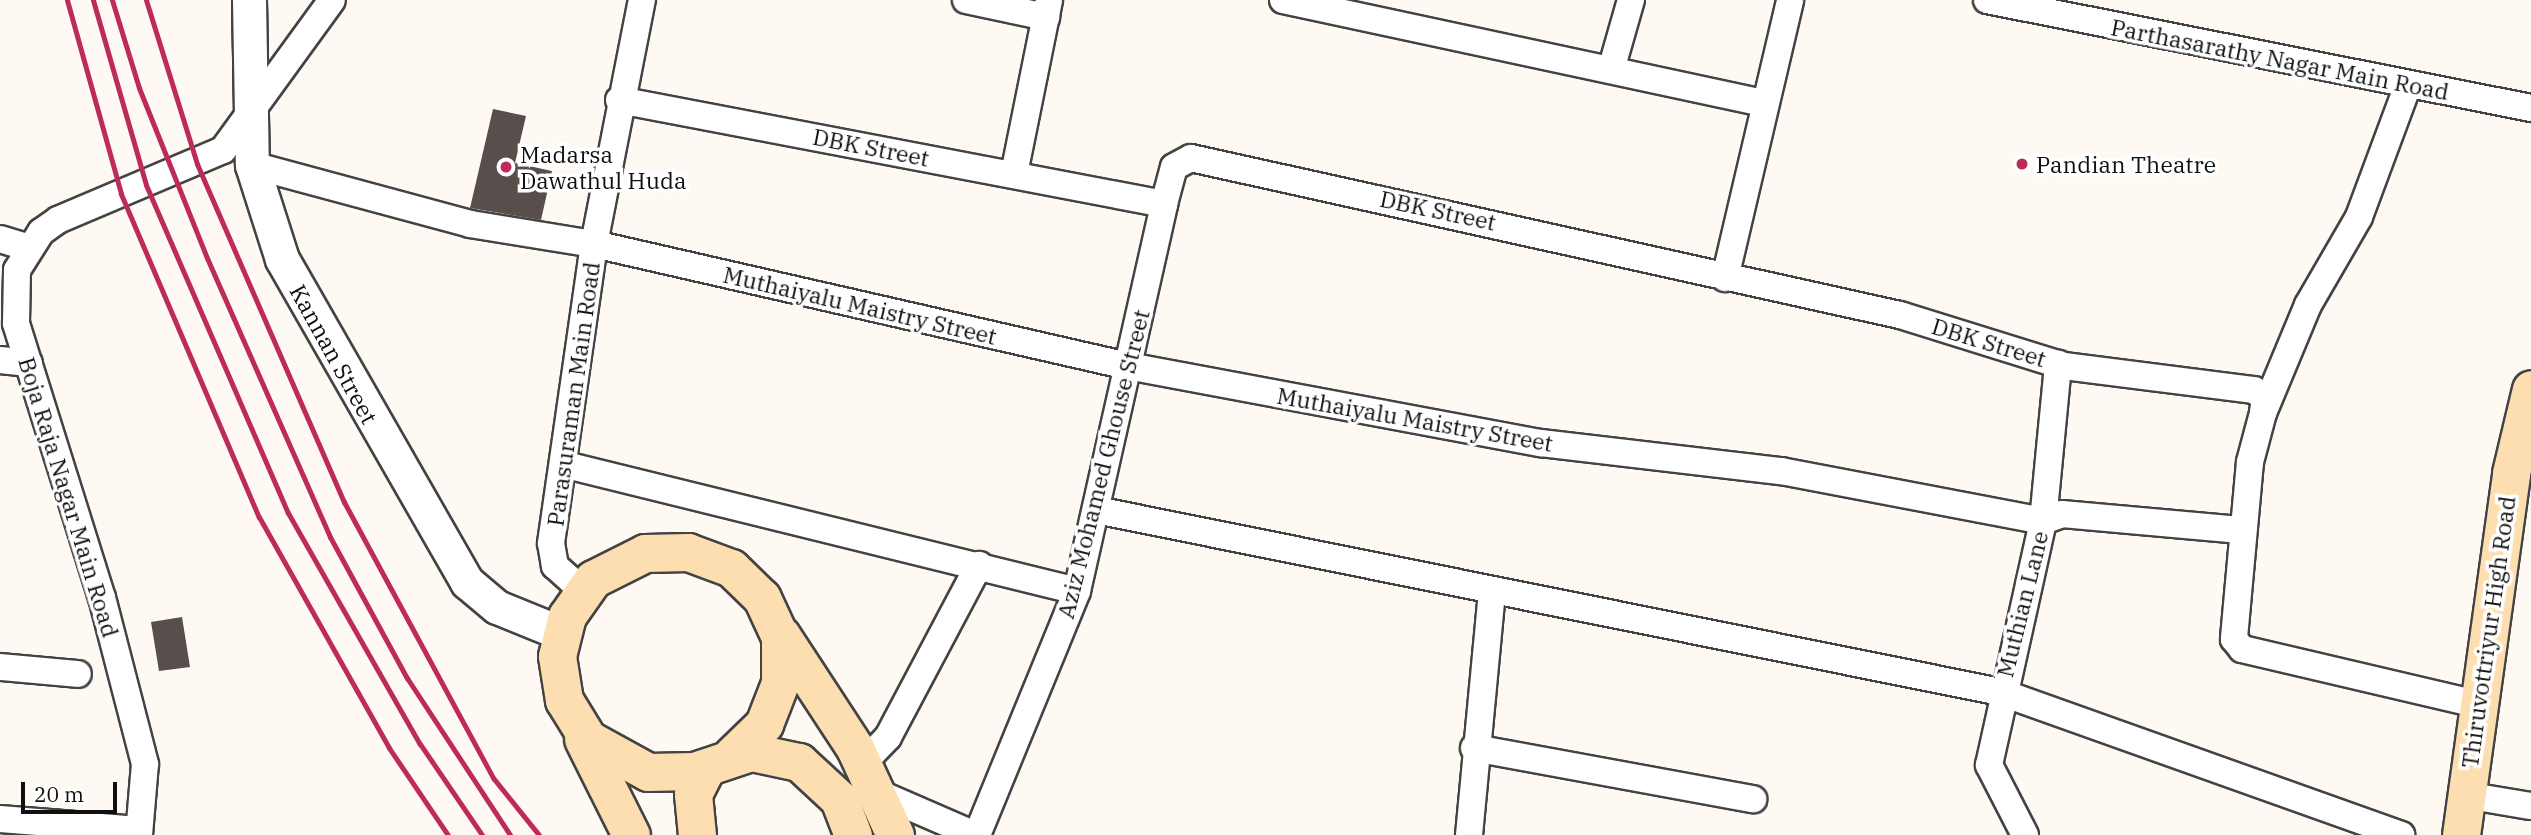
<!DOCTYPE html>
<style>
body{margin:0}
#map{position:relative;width:2531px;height:835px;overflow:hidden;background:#fff9f3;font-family:"IBM Plex Serif",serif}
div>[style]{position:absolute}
.building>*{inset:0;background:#584e4c}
.roads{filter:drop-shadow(2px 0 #434343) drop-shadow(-2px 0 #434343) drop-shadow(0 2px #434343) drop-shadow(0 -2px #434343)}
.minor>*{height:26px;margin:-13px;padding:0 13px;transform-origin:13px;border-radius:13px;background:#fff}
.tertiary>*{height:33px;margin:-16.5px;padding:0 16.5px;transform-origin:16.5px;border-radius:16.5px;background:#fff}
.secondary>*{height:37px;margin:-18.5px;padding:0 18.5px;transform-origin:18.5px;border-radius:18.5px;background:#fcdeb1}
.rail>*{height:5px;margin:-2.5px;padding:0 2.5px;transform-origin:2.5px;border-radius:2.5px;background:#bd2b5b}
.dots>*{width:19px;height:19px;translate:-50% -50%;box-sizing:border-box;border:4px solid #fff;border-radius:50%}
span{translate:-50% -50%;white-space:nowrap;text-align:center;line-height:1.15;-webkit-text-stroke:7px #fff;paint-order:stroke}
.street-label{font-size:23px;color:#101010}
.poi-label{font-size:23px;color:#101010}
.left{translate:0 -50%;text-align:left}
.scale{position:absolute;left:21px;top:782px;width:96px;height:32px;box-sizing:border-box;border:4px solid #101010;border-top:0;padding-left:9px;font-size:21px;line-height:24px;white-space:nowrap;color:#101010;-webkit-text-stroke:5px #fff;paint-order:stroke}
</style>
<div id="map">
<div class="building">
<i style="clip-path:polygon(493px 109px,526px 116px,515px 163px,552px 171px,541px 220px,470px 208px)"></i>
<i style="clip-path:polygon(182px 617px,190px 667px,159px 671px,151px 622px)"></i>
</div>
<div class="roads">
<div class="minor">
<i style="left:966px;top:0;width:82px;rotate:12deg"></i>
<i style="left:1283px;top:0;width:491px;rotate:12.1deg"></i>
<i style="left:1987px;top:0;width:555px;rotate:11.23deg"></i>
<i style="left:1611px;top:70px;width:73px;rotate:-74.1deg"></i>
<i style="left:2408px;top:85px;width:141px;rotate:110.4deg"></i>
<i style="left:2359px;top:217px;width:102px;rotate:120.1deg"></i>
<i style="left:2308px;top:305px;width:117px;rotate:112.6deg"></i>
<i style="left:2263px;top:413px;width:51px;rotate:104.9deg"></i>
<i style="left:2250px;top:462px;width:178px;rotate:95.2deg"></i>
<i style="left:2234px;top:639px;width:13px;rotate:51deg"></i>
<i style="left:2242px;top:649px;width:240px;rotate:13.2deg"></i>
<i style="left:619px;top:100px;width:555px;rotate:10.8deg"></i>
<i style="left:1164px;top:204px;width:38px;rotate:-75deg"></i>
<i style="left:1174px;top:167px;width:19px;rotate:-28deg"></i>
<i style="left:1191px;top:158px;width:726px;rotate:12.49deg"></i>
<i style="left:1900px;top:315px;width:172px;rotate:17.3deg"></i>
<i style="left:2064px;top:366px;width:192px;rotate:7.2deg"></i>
<i style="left:2254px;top:390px;width:14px;rotate:36deg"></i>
<i style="left:2265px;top:398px;width:15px;rotate:98deg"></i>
<i style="left:252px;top:165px;width:226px;rotate:15.1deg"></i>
<i style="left:470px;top:224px;width:126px;rotate:9.2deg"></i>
<i style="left:594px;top:244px;width:548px;rotate:12.87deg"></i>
<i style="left:1128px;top:366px;width:420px;rotate:10.6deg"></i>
<i style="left:1541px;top:443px;width:242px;rotate:6.7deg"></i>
<i style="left:1781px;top:471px;width:267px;rotate:10.8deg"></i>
<i style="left:2043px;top:521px;width:20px;rotate:-20deg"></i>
<i style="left:2062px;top:514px;width:182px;rotate:5.1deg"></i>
<i style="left:1014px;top:174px;width:177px;rotate:-78.6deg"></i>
<i style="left:0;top:239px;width:30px;rotate:17deg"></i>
<i style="left:1725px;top:278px;width:285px;rotate:-76.8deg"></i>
<i style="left:0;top:360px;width:29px;rotate:6deg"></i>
<i style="left:566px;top:465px;width:526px;rotate:13.85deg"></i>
<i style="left:1096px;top:510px;width:922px;rotate:11.38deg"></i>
<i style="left:2000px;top:692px;width:426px;rotate:19.6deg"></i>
<i style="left:583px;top:591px;width:38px;rotate:-138deg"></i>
<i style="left:555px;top:566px;width:23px;rotate:-100deg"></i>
<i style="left:551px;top:543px;width:302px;rotate:-81.8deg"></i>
<i style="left:594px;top:244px;width:249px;rotate:-78.9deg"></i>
<i style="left:0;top:667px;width:78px;rotate:5.1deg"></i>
<i style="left:1474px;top:748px;width:284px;rotate:10.4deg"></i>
<i style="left:863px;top:763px;width:36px;rotate:-46deg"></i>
<i style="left:888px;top:737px;width:195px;rotate:-62.1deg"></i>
<i style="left:878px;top:793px;width:106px;rotate:23.4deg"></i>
<i style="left:2465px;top:795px;width:67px;rotate:9.5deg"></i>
<i style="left:0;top:819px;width:139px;rotate:4.5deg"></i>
<i style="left:139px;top:835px;width:71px;rotate:-85.2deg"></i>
<i style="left:145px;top:764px;width:171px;rotate:-104.5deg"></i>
<i style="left:102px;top:598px;width:288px;rotate:-107.4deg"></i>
<i style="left:16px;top:323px;width:53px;rotate:-88.9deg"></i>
<i style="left:17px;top:270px;width:45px;rotate:-57.7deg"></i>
<i style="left:41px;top:232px;width:21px;rotate:-35deg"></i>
<i style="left:58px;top:220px;width:179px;rotate:-23deg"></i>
<i style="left:223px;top:150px;width:185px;rotate:-54deg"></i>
<i style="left:977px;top:835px;width:264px;rotate:-67.7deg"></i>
<i style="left:1077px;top:591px;width:397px;rotate:-77.3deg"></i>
<i style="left:1469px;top:835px;width:246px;rotate:-84.6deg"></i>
<i style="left:2025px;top:835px;width:79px;rotate:-117.2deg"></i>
<i style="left:1989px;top:765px;width:250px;rotate:-77.5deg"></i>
<i style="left:2043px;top:521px;width:158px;rotate:-84.5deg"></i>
</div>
<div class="tertiary">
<i style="left:249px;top:0;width:165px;rotate:89deg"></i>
<i style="left:252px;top:165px;width:99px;rotate:72.3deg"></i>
<i style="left:282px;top:259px;width:372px;rotate:60.2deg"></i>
<i style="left:467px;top:582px;width:39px;rotate:40deg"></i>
<i style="left:497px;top:607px;width:69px;rotate:22.1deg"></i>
</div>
<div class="secondary">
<i style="left:781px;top:635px;width:135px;rotate:56.8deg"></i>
<i style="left:855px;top:748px;width:96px;rotate:65.3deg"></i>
<i style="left:583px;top:739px;width:107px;rotate:63.4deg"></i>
<i style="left:732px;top:755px;width:45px;rotate:-44.1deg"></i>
<i style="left:764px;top:724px;width:44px;rotate:-68.7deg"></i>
<i style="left:780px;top:683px;width:46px;rotate:-90deg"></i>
<i style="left:780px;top:637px;width:43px;rotate:-114.8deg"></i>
<i style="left:762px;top:598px;width:43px;rotate:-135.9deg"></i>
<i style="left:731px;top:568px;width:46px;rotate:-159.6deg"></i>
<i style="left:688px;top:552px;width:43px;rotate:178.7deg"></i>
<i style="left:645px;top:553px;width:58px;rotate:153.4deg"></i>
<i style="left:593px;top:579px;width:45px;rotate:125.1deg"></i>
<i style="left:567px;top:616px;width:41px;rotate:104deg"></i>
<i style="left:557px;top:656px;width:45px;rotate:81deg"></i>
<i style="left:564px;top:700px;width:46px;rotate:58.4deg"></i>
<i style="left:588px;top:739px;width:68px;rotate:28.8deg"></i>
<i style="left:648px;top:772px;width:46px;rotate:-1.2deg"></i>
<i style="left:694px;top:771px;width:60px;rotate:-18.4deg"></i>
<i style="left:751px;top:752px;width:49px;rotate:11.8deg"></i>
<i style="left:799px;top:762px;width:54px;rotate:42.8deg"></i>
<i style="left:839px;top:799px;width:39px;rotate:69deg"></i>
<i style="left:697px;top:835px;width:41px;rotate:-95.6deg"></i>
<i style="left:693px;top:794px;width:29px;rotate:-63deg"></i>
<i style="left:2461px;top:835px;width:365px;rotate:-82.1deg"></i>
<i style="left:2511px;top:473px;width:86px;rotate:-76.6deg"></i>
</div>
</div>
<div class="rail">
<i style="left:67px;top:0;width:201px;rotate:74.4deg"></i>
<i style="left:121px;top:194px;width:351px;rotate:66.9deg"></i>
<i style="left:259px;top:517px;width:265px;rotate:60.6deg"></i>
<i style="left:389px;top:748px;width:105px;rotate:55.9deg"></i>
<i style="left:93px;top:0;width:192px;rotate:74deg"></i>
<i style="left:146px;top:185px;width:357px;rotate:66.6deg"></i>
<i style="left:288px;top:513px;width:266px;rotate:60.3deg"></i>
<i style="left:420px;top:744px;width:110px;rotate:55.7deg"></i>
<i style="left:112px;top:0;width:92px;rotate:72.9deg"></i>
<i style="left:139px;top:88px;width:183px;rotate:68.2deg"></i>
<i style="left:207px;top:258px;width:305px;rotate:66.2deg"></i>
<i style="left:330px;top:537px;width:161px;rotate:61.4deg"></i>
<i style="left:407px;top:678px;width:188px;rotate:56.7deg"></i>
<i style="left:146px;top:0;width:172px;rotate:72.7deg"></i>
<i style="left:197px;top:164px;width:369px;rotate:66.5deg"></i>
<i style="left:344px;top:502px;width:315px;rotate:61.6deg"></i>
<i style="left:494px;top:779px;width:72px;rotate:51.2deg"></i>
</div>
<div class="dots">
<i style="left:2022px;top:164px;background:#bd2b5b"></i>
<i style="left:506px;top:167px;background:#bd2b5b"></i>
</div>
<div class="street-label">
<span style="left:2280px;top:59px;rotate:11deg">Parthasarathy Nagar Main Road</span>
<span style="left:871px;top:147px;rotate:11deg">DBK Street</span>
<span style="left:1438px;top:210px;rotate:12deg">DBK Street</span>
<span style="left:860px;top:305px;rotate:13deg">Muthaiyalu Maistry Street</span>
<span style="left:1989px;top:342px;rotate:17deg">DBK Street</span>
<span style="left:334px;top:354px;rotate:61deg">Kannan Street</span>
<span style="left:573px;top:394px;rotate:-82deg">Parasuraman Main Road</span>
<span style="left:1415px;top:419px;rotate:10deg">Muthaiyalu Maistry Street</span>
<span style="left:1103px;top:464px;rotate:-76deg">Aziz Mohamed Ghouse Street</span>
<span style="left:69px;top:497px;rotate:73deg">Boja Raja Nagar Main Road</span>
<span style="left:2022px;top:604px;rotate:-76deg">Muthian Lane</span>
<span style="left:2488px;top:632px;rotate:-82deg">Thiruvottriyur High Road</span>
</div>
<div class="poi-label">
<span class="left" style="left:520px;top:167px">Madarsa<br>Dawathul Huda</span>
<span class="left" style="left:2036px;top:164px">Pandian Theatre</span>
</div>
<div class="scale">20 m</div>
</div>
